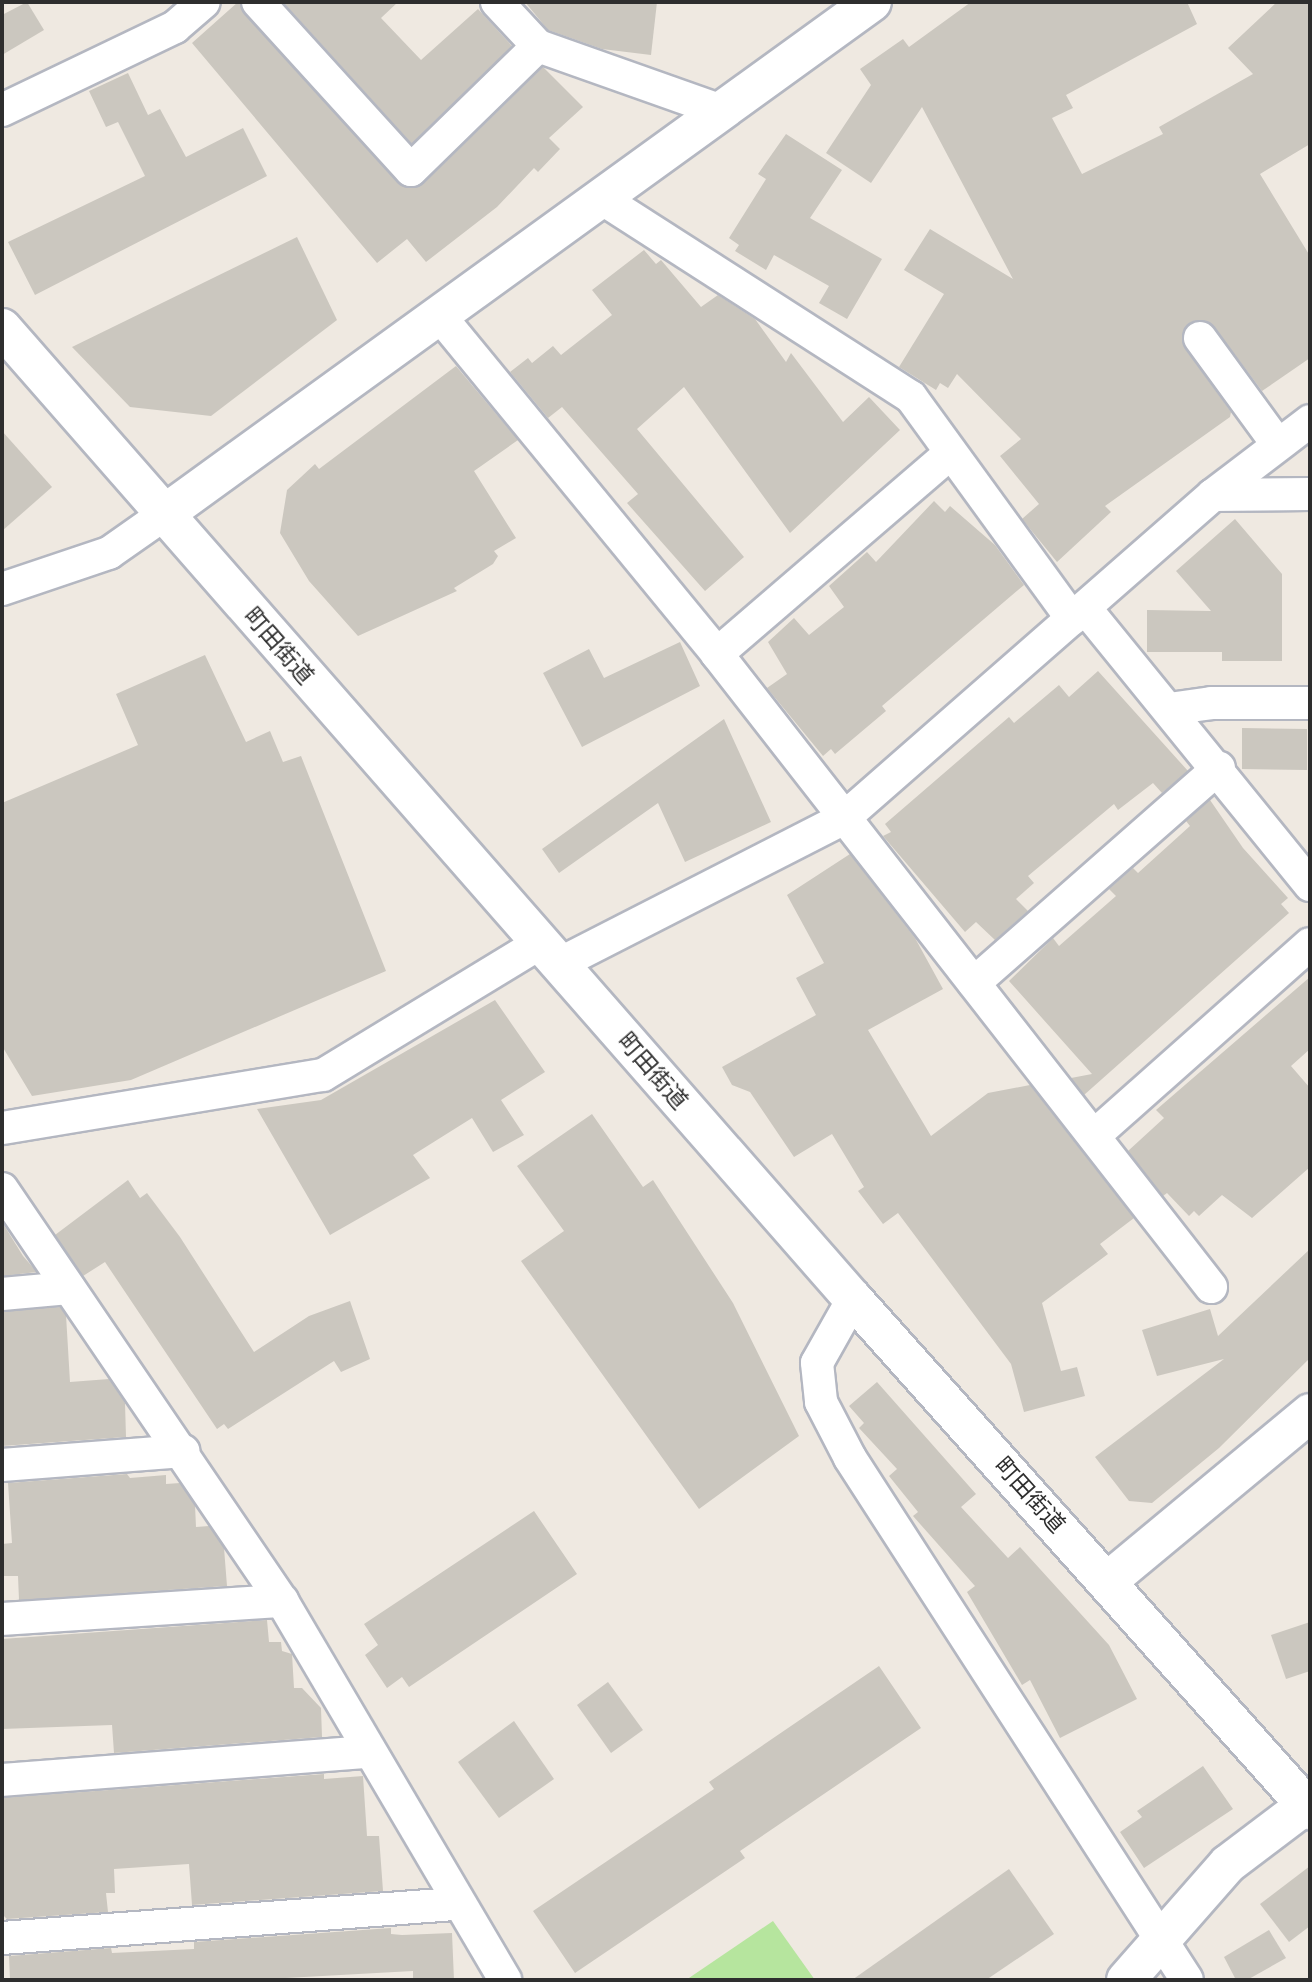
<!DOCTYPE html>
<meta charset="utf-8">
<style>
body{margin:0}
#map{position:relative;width:1312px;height:1982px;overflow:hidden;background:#efe9e1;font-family:Quicksand,"Noto Sans JP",sans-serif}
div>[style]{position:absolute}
.green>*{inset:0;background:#b6e59e}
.building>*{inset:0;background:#cbc7bf}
.roads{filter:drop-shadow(2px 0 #b4b7c1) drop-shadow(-2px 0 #b4b7c1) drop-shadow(0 2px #b4b7c1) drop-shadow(0 -2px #b4b7c1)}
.minor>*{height:32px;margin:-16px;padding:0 16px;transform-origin:16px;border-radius:16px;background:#fff}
.tertiary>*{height:38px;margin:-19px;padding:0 19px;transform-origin:19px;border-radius:19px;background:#fff}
.secondary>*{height:38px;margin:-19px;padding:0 19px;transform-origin:19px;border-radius:19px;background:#fff}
span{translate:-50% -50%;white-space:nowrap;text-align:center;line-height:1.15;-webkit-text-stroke:7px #fff;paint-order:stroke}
.street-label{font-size:23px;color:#2e2e2e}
.frame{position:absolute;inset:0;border:4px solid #2e2e2e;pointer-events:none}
</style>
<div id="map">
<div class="green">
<i style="clip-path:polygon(773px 1921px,815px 1980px,686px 1980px)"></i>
</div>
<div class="building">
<i style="clip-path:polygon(27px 2px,44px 30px,2px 55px,2px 15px)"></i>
<i style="clip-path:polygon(238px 2px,405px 187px,424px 183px,543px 67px,583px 107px,549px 138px,560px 149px,538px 172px,534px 168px,497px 207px,426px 262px,407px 239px,377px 263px,192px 43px)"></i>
<i style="clip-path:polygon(283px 2px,398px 2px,381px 18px,421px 60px,478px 9px,512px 46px,412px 144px)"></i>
<i style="clip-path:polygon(525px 2px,657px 2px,651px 55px,602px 49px,548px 30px)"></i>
<i style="clip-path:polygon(971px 2px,1187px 2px,1197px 24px,1066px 95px,1073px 108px,1052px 118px,1082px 174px,1163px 134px,1159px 127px,1253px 74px,1228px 48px,1277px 2px,1310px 2px,1310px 144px,1260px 174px,1310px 256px,1310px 358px,1262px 391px,1214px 327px,1199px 320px,1189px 324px,1183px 331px,1185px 348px,1231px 412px,1230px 417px,1105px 506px,1111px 512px,1057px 562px,1022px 519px,1039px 504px,1000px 456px,1021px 439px,957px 374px,948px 388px,940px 383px,936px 390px,899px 367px,944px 294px,904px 270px,930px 229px,1013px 279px,922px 107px,871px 183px,826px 153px,871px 85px,860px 69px,903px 39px,909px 47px)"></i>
<i style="clip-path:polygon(128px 73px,148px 115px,160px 109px,186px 157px,243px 128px,267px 176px,35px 295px,8px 242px,145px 176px,118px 122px,106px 127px,89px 91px)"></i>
<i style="clip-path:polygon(786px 134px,842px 170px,810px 218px,882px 259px,847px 319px,819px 303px,829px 286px,774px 255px,766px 270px,735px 251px,739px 245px,729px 238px,766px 179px,758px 174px)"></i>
<i style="clip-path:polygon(297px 237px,337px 320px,211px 416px,130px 407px,72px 347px)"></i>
<i style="clip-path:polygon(644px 250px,656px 264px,661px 260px,701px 307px,718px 295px,755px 319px,786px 362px,791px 353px,843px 422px,869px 397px,900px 430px,790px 533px,684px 387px,637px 429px,744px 557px,705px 591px,627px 503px,638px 494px,562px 407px,548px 418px,510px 372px,528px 358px,532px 363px,553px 346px,561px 355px,612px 315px,592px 290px)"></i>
<i style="clip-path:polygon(456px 366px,518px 440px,474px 471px,516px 538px,494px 551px,498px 556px,493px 564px,454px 588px,457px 591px,358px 636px,309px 581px,280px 533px,287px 490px,315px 464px,319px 469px)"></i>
<i style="clip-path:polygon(2px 431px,52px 487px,2px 531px)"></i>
<i style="clip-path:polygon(934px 501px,945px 512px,950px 506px,995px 545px,1024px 585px,882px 706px,886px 711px,835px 754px,831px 749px,823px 756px,767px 688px,787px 674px,768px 642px,794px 618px,809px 635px,844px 607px,829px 586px,867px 552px,876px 562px)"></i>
<i style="clip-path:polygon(1235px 519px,1282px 574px,1282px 661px,1222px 661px,1222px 652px,1147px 652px,1147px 610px,1211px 611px,1176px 571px)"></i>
<i style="clip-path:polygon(680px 642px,700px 686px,582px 747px,543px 673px,589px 649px,604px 678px)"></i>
<i style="clip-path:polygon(205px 655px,246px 742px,270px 731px,283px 762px,301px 756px,386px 971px,131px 1080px,32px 1096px,2px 1046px,2px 803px,138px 745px,116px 694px)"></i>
<i style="clip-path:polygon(1098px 671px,1188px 771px,1162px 793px,1153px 783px,1118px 810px,1114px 804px,1028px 876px,1034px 883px,1016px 899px,1028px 911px,995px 940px,976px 922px,965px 932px,883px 836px,891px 832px,885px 824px,1009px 717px,1014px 723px,1059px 685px,1069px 697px)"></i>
<i style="clip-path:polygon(724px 719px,771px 822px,685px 862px,658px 803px,559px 873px,542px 849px)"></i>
<i style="clip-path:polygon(1242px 728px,1307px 729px,1307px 770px,1242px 769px)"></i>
<i style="clip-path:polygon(1210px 800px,1243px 848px,1288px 898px,1281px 904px,1289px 913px,1084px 1095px,1071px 1078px,1092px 1074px,1009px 981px,1053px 938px,1059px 946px,1116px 896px,1109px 889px,1133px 868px,1138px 873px,1190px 826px,1186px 821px)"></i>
<i style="clip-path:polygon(850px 854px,915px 938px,943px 989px,868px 1030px,931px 1136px,988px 1093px,1030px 1085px,1134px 1218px,1100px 1244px,1108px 1254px,1042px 1303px,1061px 1371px,1077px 1367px,1085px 1396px,1024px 1412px,1011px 1364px,898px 1213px,883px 1224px,858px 1191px,864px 1187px,832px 1134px,794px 1157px,750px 1092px,732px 1085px,722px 1067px,816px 1015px,796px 978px,824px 963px,787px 895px)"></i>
<i style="clip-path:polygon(1310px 977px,1310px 1049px,1291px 1066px,1310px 1088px,1310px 1167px,1252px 1218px,1222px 1195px,1199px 1216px,1194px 1211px,1189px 1216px,1167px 1193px,1163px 1196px,1128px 1151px,1164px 1118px,1156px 1110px)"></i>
<i style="clip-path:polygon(495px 1000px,545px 1072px,501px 1100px,524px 1135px,493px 1152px,472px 1118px,413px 1155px,430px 1178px,330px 1235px,257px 1109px,321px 1100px)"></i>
<i style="clip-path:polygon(592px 1114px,643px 1187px,653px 1180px,733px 1303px,799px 1436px,699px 1509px,521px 1261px,564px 1231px,517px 1166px)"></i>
<i style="clip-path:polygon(128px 1180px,140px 1198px,147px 1193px,180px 1237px,254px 1352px,309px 1316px,350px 1301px,370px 1359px,341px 1372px,334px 1361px,228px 1429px,224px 1424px,217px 1429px,105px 1262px,83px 1276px,55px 1235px)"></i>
<i style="clip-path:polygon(2px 1222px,23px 1256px,37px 1272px,2px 1276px)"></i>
<i style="clip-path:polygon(1310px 1249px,1310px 1358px,1219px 1448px,1152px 1503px,1129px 1501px,1095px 1457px,1224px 1359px,1157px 1376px,1142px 1330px,1210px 1309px,1218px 1336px)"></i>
<i style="clip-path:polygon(60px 1307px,66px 1315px,70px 1382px,109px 1379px,125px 1403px,126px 1437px,2px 1446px,2px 1312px)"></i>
<i style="clip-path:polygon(877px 1382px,976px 1494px,961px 1507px,1008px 1558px,1020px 1547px,1109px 1645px,1137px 1699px,1060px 1738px,1030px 1680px,1022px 1685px,967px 1592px,975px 1586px,913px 1516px,918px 1512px,889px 1476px,897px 1469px,859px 1428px,864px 1423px,849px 1406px)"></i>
<i style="clip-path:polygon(127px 1474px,130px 1478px,166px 1475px,166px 1484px,180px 1483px,195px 1505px,196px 1527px,209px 1526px,224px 1548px,227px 1586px,19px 1600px,18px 1576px,2px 1576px,2px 1544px,12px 1543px,8px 1483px)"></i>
<i style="clip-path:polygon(534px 1511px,577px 1574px,409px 1687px,402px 1677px,387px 1688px,365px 1655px,378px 1645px,364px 1624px)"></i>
<i style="clip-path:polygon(267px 1620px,269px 1642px,281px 1642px,282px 1651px,292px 1654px,294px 1688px,302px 1688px,321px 1708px,322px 1737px,114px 1753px,112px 1725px,2px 1729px,2px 1639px)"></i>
<i style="clip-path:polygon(1310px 1622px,1310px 1671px,1286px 1679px,1271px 1635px)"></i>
<i style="clip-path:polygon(879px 1666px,921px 1728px,740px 1851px,745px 1858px,575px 1973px,533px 1911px,714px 1789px,709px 1782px)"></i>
<i style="clip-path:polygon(608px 1682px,643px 1730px,611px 1753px,577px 1705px)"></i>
<i style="clip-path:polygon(514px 1721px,554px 1779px,499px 1818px,458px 1762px)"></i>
<i style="clip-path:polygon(1203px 1766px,1233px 1809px,1144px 1868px,1120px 1832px,1142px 1817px,1137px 1811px)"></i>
<i style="clip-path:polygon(324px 1774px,324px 1779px,363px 1776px,367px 1836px,379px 1836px,383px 1891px,192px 1905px,189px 1864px,114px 1869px,115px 1893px,106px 1893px,108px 1912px,7px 1919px,2px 1914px,2px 1798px)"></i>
<i style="clip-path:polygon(1310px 1866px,1310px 1926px,1289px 1942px,1260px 1904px)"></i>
<i style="clip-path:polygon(1009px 1869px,1054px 1934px,986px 1980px,852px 1980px)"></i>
<i style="clip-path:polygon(391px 1928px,391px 1934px,402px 1935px,452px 1933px,454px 1980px,413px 1980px,413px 1971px,250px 1980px,10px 1980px,9px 1956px,111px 1948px,112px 1953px,194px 1949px,194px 1942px)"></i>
<i style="clip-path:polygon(1269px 1930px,1286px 1958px,1247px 1980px,1236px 1980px,1224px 1957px)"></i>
</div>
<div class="roads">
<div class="minor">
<i style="left:258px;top:2px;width:227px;rotate:47.7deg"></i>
<i style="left:411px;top:170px;width:177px;rotate:-44.3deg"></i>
<i style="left:497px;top:2px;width:60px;rotate:47deg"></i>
<i style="left:538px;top:46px;width:195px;rotate:19.5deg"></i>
<i style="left:2px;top:110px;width:192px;rotate:-25.6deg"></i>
<i style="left:175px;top:27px;width:38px;rotate:-41deg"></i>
<i style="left:601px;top:198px;width:368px;rotate:32.7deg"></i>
<i style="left:911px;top:397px;width:274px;rotate:54deg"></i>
<i style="left:439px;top:315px;width:438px;rotate:50.6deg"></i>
<i style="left:717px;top:654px;width:803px;rotate:52.03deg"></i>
<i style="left:1200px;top:338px;width:132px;rotate:53.9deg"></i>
<i style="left:1213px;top:495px;width:97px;rotate:-0.6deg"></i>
<i style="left:2px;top:589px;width:113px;rotate:-18.6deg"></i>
<i style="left:109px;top:553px;width:66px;rotate:-35.1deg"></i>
<i style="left:1085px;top:608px;width:357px;rotate:50.9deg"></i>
<i style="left:717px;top:654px;width:308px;rotate:-40.7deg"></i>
<i style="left:1169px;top:709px;width:43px;rotate:-7.9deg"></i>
<i style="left:1212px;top:703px;width:98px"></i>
<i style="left:559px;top:964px;width:320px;rotate:-27.1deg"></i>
<i style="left:844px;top:818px;width:490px;rotate:-41.2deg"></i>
<i style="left:1213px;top:495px;width:122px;rotate:-37.3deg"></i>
<i style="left:974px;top:983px;width:326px;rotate:-41.3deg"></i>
<i style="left:2px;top:1128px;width:325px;rotate:-9.4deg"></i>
<i style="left:323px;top:1075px;width:254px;rotate:-31.3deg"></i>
<i style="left:1096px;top:1134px;width:286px;rotate:-41.6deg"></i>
<i style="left:2px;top:1189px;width:498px;rotate:55.8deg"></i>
<i style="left:282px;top:1601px;width:440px;rotate:59.5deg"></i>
<i style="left:2px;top:1294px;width:67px;rotate:-5.1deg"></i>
<i style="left:853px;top:1299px;width:73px;rotate:119.4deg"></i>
<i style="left:817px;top:1363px;width:39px;rotate:84deg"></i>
<i style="left:821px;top:1402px;width:63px;rotate:62.6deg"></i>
<i style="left:850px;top:1458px;width:621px;rotate:57.15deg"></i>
<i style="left:2px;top:1465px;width:182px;rotate:-4.4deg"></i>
<i style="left:2px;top:1619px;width:281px;rotate:-3.7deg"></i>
<i style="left:2px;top:1780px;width:367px;rotate:-4.4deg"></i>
<i style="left:2px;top:1938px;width:458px;rotate:-4.3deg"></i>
</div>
<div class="tertiary">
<i style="left:163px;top:515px;width:875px;rotate:-35.89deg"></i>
<i style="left:1108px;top:1581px;width:263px;rotate:-39.7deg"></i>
<i style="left:1126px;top:1980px;width:154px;rotate:-48.7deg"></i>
<i style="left:1228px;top:1864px;width:98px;rotate:-37.1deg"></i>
</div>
<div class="secondary">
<i style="left:2px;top:328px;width:1291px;rotate:48.77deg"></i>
<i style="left:853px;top:1299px;width:686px;rotate:48.19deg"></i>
</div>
</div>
<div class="street-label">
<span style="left:279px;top:646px;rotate:49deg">町田街道</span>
<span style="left:653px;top:1071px;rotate:49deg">町田街道</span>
<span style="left:1030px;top:1495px;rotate:48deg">町田街道</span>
</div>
<div class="frame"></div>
</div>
